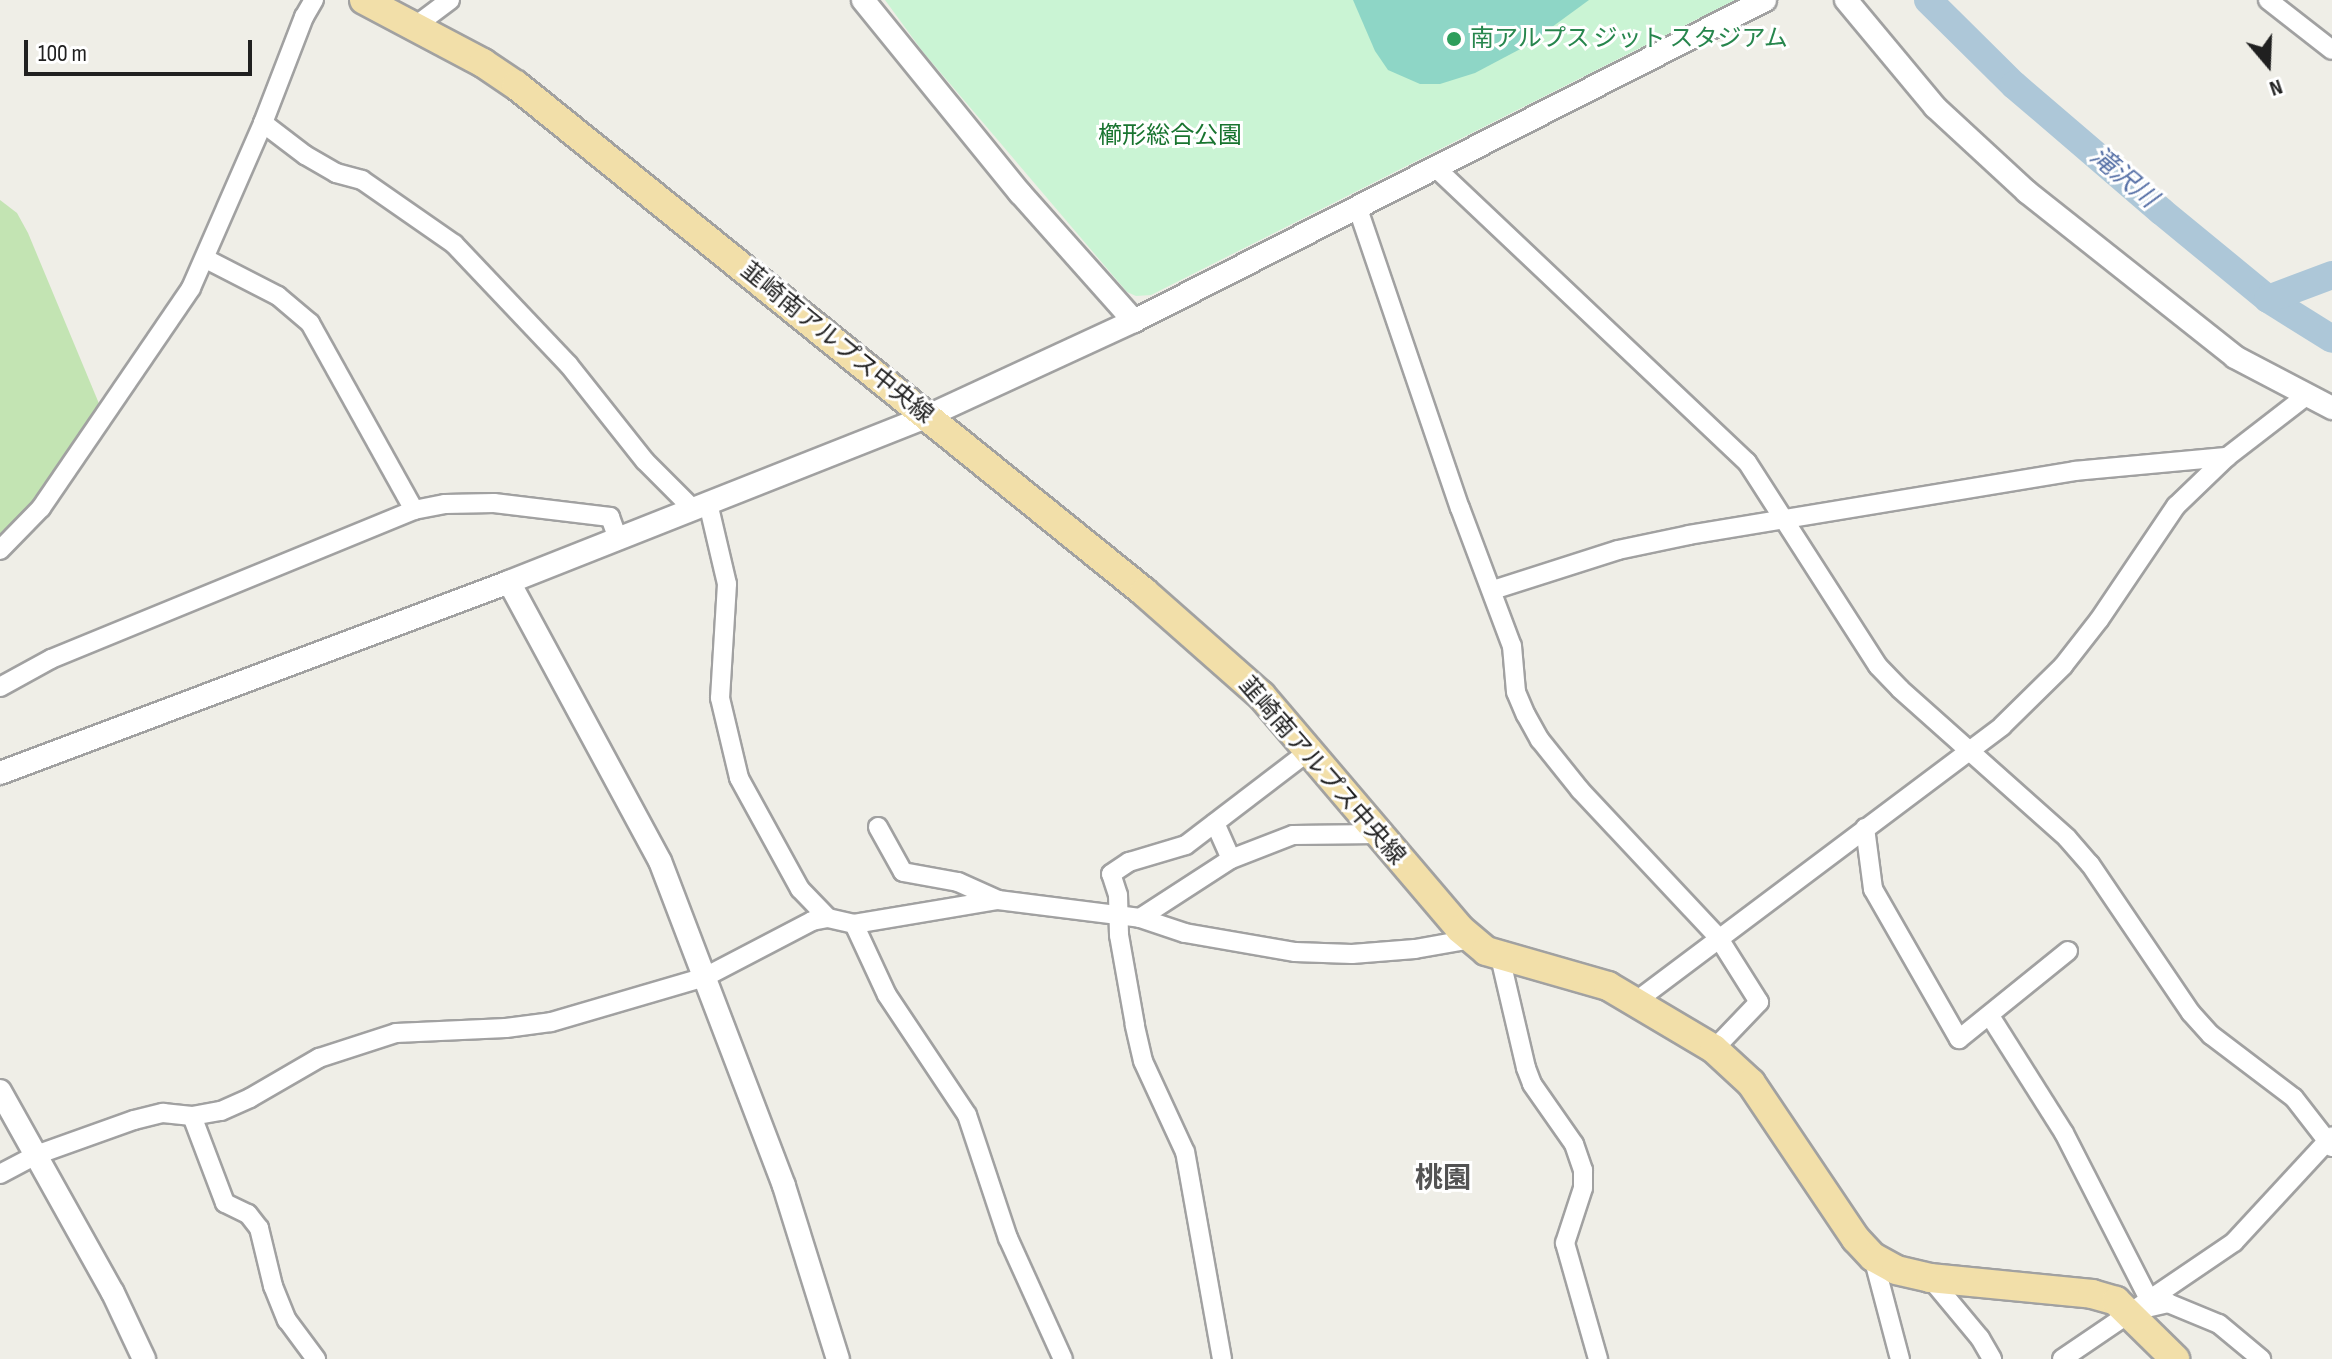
<!DOCTYPE html>
<meta charset="utf-8">
<style>
body{margin:0}
#map{position:relative;width:2332px;height:1359px;overflow:hidden;background:#efeee7;font-family:"Sofia Sans Condensed","Noto Sans JP",sans-serif}
div>[style]{position:absolute}
.grass>*{inset:0;background:#c3e4b3}
.park>*{inset:0;background:#caf4d4}
.pitch>*{inset:0;background:#8ed6c6}
.river>*{height:28px;margin:-14px;padding:0 14px;transform-origin:14px;border-radius:14px;background:#adc7d8}
.roads{filter:drop-shadow(2px 0 #a1a1a1) drop-shadow(-2px 0 #a1a1a1) drop-shadow(0 2px #a1a1a1) drop-shadow(0 -2px #a1a1a1)}
.minor>*{height:18px;margin:-9px;padding:0 9px;transform-origin:9px;border-radius:9px;background:#fff}
.tertiary>*{height:22px;margin:-11px;padding:0 11px;transform-origin:11px;border-radius:11px;background:#fff}
.primary>*{height:28px;margin:-14px;padding:0 14px;transform-origin:14px;border-radius:14px;background:#f2dfa9}
.dots>*{width:22px;height:22px;translate:-50% -50%;box-sizing:border-box;border:4px solid #fff;border-radius:50%}
span{translate:-50% -50%;white-space:nowrap;text-align:center;line-height:1.15;-webkit-text-stroke:6px #fff;paint-order:stroke}
.leisure-label{font-size:24px;color:#27864d}
.left{translate:0 -50%;text-align:left}
.park-label{font-size:24px;color:#18742f}
.street-label{font-size:24px;color:#202020}
.water-label{font-size:26px;color:#5670a6;font-style:italic}
.quarter-label{font-size:28px;color:#535353;font-weight:700}
.north{position:absolute;left:2228px;top:24px;width:80px;height:80px;-webkit-text-stroke:6px #fff;paint-order:stroke;rotate:161deg;font-size:22px;font-weight:700;line-height:32px;text-align:center;color:#202020}
.north::after{content:'';display:block;margin:auto;width:28px;height:36px;background:#202020;clip-path:polygon(50% 0,100% 100%,50% 72%,0 100%)}
.scale{position:absolute;left:24px;top:40px;width:228px;height:36px;box-sizing:border-box;border:4px solid #202020;border-top:0;padding-left:10px;font-size:24px;line-height:28px;white-space:nowrap;color:#202020;-webkit-text-stroke:6px #fff;paint-order:stroke}
</style>
<div id="map">
<div class="grass">
<i style="clip-path:polygon(0 200px,17px 213px,28px 233px,105px 418px,41px 508px,0 537px)"></i>
</div>
<div class="park">
<i style="clip-path:polygon(885px 0,1735px 0,1151px 295px,1136px 296px,1127px 292px,923px 52px)"></i>
</div>
<div class="pitch">
<i style="clip-path:polygon(1353px 0,1589px 0,1526px 46px,1475px 73px,1440px 84px,1420px 84px,1388px 70px,1375px 51px)"></i>
</div>
<div class="river">
<i style="left:1928px;top:0;width:121px;rotate:44.7deg"></i>
<i style="left:2014px;top:85px;width:194px;rotate:40.6deg"></i>
<i style="left:2161px;top:211px;width:139px;rotate:39.4deg"></i>
<i style="left:2268px;top:299px;width:75px;rotate:32deg"></i>
<i style="left:2268px;top:299px;width:68px;rotate:-20.6deg"></i>
</div>
<div class="roads">
<div class="minor">
<i style="left:2268px;top:0;width:81px;rotate:38deg"></i>
<i style="left:414px;top:27px;width:45px;rotate:-36.9deg"></i>
<i style="left:263px;top:123px;width:53px;rotate:37.3deg"></i>
<i style="left:305px;top:155px;width:36px;rotate:30deg"></i>
<i style="left:336px;top:173px;width:27px;rotate:15deg"></i>
<i style="left:362px;top:180px;width:112px;rotate:34.8deg"></i>
<i style="left:454px;top:244px;width:166px;rotate:46.5deg"></i>
<i style="left:568px;top:364px;width:124px;rotate:51.6deg"></i>
<i style="left:645px;top:461px;width:68px;rotate:45deg"></i>
<i style="left:1438px;top:170px;width:425px;rotate:43.4deg"></i>
<i style="left:1747px;top:462px;width:242px;rotate:57.3deg"></i>
<i style="left:1878px;top:666px;width:32px;rotate:46deg"></i>
<i style="left:1900px;top:689px;width:224px;rotate:41.7deg"></i>
<i style="left:2067px;top:838px;width:35px;rotate:49deg"></i>
<i style="left:2090px;top:864px;width:180px;rotate:55.9deg"></i>
<i style="left:2191px;top:1013px;width:30px;rotate:48deg"></i>
<i style="left:2211px;top:1035px;width:104px;rotate:37.2deg"></i>
<i style="left:2294px;top:1098px;width:62px;rotate:52.2deg"></i>
<i style="left:1358px;top:209px;width:316px;rotate:71.2deg"></i>
<i style="left:1460px;top:508px;width:147px;rotate:69.4deg"></i>
<i style="left:1512px;top:646px;width:46px;rotate:85deg"></i>
<i style="left:1516px;top:692px;width:25px;rotate:67deg"></i>
<i style="left:1526px;top:715px;width:29px;rotate:61deg"></i>
<i style="left:1540px;top:740px;width:64px;rotate:51.3deg"></i>
<i style="left:1580px;top:790px;width:202px;rotate:46.8deg"></i>
<i style="left:1718px;top:937px;width:77px;rotate:57.8deg"></i>
<i style="left:1759px;top:1002px;width:65px;rotate:133.8deg"></i>
<i style="left:206px;top:259px;width:81px;rotate:27.2deg"></i>
<i style="left:278px;top:296px;width:42px;rotate:40.2deg"></i>
<i style="left:310px;top:323px;width:214px;rotate:60.9deg"></i>
<i style="left:708px;top:503px;width:83px;rotate:76.8deg"></i>
<i style="left:727px;top:584px;width:114px;rotate:93.5deg"></i>
<i style="left:720px;top:698px;width:82px;rotate:76.6deg"></i>
<i style="left:739px;top:778px;width:127px;rotate:61.2deg"></i>
<i style="left:800px;top:889px;width:40px;rotate:46deg"></i>
<i style="left:828px;top:918px;width:27px;rotate:13deg"></i>
<i style="left:854px;top:924px;width:146px;rotate:-9.5deg"></i>
<i style="left:998px;top:900px;width:143px;rotate:7.2deg"></i>
<i style="left:1140px;top:918px;width:108px;rotate:-33deg"></i>
<i style="left:1231px;top:859px;width:66px;rotate:-21.2deg"></i>
<i style="left:1293px;top:835px;width:86px;rotate:-0.7deg"></i>
<i style="left:0;top:550px;width:59px;rotate:-45.7deg"></i>
<i style="left:41px;top:508px;width:266px;rotate:-55.7deg"></i>
<i style="left:191px;top:288px;width:180px;rotate:-66.4deg"></i>
<i style="left:263px;top:123px;width:114px;rotate:-68.9deg"></i>
<i style="left:304px;top:17px;width:20px;rotate:-60deg"></i>
<i style="left:1493px;top:590px;width:131px;rotate:-17.7deg"></i>
<i style="left:1618px;top:550px;width:73px;rotate:-11.9deg"></i>
<i style="left:1689px;top:535px;width:391px;rotate:-9.4deg"></i>
<i style="left:2075px;top:471px;width:153px;rotate:-5.3deg"></i>
<i style="left:0;top:687px;width:58px;rotate:-28.8deg"></i>
<i style="left:51px;top:659px;width:392px;rotate:-22.3deg"></i>
<i style="left:414px;top:510px;width:32px;rotate:-11deg"></i>
<i style="left:445px;top:504px;width:49px;rotate:-1.2deg"></i>
<i style="left:494px;top:503px;width:117px;rotate:6.9deg"></i>
<i style="left:610px;top:517px;width:23px;rotate:70deg"></i>
<i style="left:1215px;top:823px;width:39px;rotate:66deg"></i>
<i style="left:878px;top:827px;width:51px;rotate:60.9deg"></i>
<i style="left:903px;top:872px;width:56px;rotate:10.3deg"></i>
<i style="left:958px;top:882px;width:44px;rotate:24.2deg"></i>
<i style="left:1865px;top:828px;width:62px;rotate:82.5deg"></i>
<i style="left:1873px;top:889px;width:173px;rotate:60.2deg"></i>
<i style="left:1959px;top:1039px;width:140px;rotate:-38.9deg"></i>
<i style="left:1140px;top:918px;width:47px;rotate:18.4deg"></i>
<i style="left:1185px;top:933px;width:112px;rotate:9.8deg"></i>
<i style="left:1295px;top:952px;width:57px;rotate:2deg"></i>
<i style="left:1352px;top:954px;width:63px;rotate:-4.5deg"></i>
<i style="left:1415px;top:949px;width:58px;rotate:-10deg"></i>
<i style="left:854px;top:924px;width:78px;rotate:65.1deg"></i>
<i style="left:887px;top:995px;width:144px;rotate:56.3deg"></i>
<i style="left:967px;top:1115px;width:130px;rotate:71.6deg"></i>
<i style="left:1008px;top:1238px;width:133px;rotate:65.6deg"></i>
<i style="left:1500px;top:957px;width:114px;rotate:76.8deg"></i>
<i style="left:1526px;top:1068px;width:17px;rotate:69deg"></i>
<i style="left:1532px;top:1084px;width:73px;rotate:55deg"></i>
<i style="left:1574px;top:1144px;width:28px;rotate:71deg"></i>
<i style="left:1583px;top:1170px;width:18px;rotate:90deg"></i>
<i style="left:1583px;top:1188px;width:58px;rotate:108.1deg"></i>
<i style="left:1565px;top:1243px;width:121px;rotate:74.1deg"></i>
<i style="left:1635px;top:1002px;width:459px;rotate:-36.9deg"></i>
<i style="left:2002px;top:726px;width:86px;rotate:-44.5deg"></i>
<i style="left:2063px;top:666px;width:58px;rotate:-52deg"></i>
<i style="left:2099px;top:620px;width:138px;rotate:-56deg"></i>
<i style="left:2176px;top:506px;width:71px;rotate:-43.9deg"></i>
<i style="left:2227px;top:457px;width:100px;rotate:-37.7deg"></i>
<i style="left:1990px;top:1016px;width:138px;rotate:57.7deg"></i>
<i style="left:2064px;top:1133px;width:186px;rotate:62.9deg"></i>
<i style="left:192px;top:1116px;width:93px;rotate:69.2deg"></i>
<i style="left:225px;top:1203px;width:25px;rotate:26deg"></i>
<i style="left:248px;top:1214px;width:18px;rotate:52deg"></i>
<i style="left:259px;top:1228px;width:60px;rotate:76.4deg"></i>
<i style="left:273px;top:1286px;width:37px;rotate:68deg"></i>
<i style="left:287px;top:1320px;width:49px;rotate:53.4deg"></i>
<i style="left:0;top:1174px;width:41px;rotate:-27.8deg"></i>
<i style="left:36px;top:1155px;width:104px;rotate:-19.7deg"></i>
<i style="left:134px;top:1120px;width:30px;rotate:-14deg"></i>
<i style="left:163px;top:1113px;width:29px;rotate:6deg"></i>
<i style="left:192px;top:1116px;width:29px;rotate:-10deg"></i>
<i style="left:221px;top:1111px;width:32px;rotate:-24deg"></i>
<i style="left:250px;top:1098px;width:80px;rotate:-30.1deg"></i>
<i style="left:319px;top:1058px;width:81px;rotate:-18deg"></i>
<i style="left:396px;top:1033px;width:110px;rotate:-2.6deg"></i>
<i style="left:506px;top:1028px;width:45px;rotate:-7.6deg"></i>
<i style="left:551px;top:1022px;width:160px;rotate:-16.3deg"></i>
<i style="left:705px;top:977px;width:121px;rotate:-27.6deg"></i>
<i style="left:812px;top:921px;width:16px;rotate:-11deg"></i>
<i style="left:1873px;top:1257px;width:106px;rotate:75.2deg"></i>
<i style="left:1930px;top:1278px;width:78px;rotate:50.2deg"></i>
<i style="left:1980px;top:1338px;width:24px;rotate:60deg"></i>
<i style="left:2142px;top:1309px;width:27px;rotate:-13deg"></i>
<i style="left:2168px;top:1303px;width:55px;rotate:22.4deg"></i>
<i style="left:2219px;top:1324px;width:55px;rotate:39.8deg"></i>
<i style="left:1222px;top:1359px;width:210px;rotate:-100.1deg"></i>
<i style="left:1185px;top:1152px;width:100px;rotate:-114.8deg"></i>
<i style="left:1143px;top:1061px;width:37px;rotate:-103deg"></i>
<i style="left:1135px;top:1025px;width:91px;rotate:-100.1deg"></i>
<i style="left:1119px;top:935px;width:40px;rotate:-91.4deg"></i>
<i style="left:1118px;top:895px;width:22px;rotate:-108deg"></i>
<i style="left:1111px;top:874px;width:22px;rotate:-34deg"></i>
<i style="left:1129px;top:862px;width:59px;rotate:-16.6deg"></i>
<i style="left:1186px;top:845px;width:155px;rotate:-37.4deg"></i>
<i style="left:2062px;top:1359px;width:208px;rotate:-34.2deg"></i>
<i style="left:2234px;top:1242px;width:144px;rotate:-47.2deg"></i>
</div>
<div class="tertiary">
<i style="left:863px;top:0;width:249px;rotate:50.9deg"></i>
<i style="left:1020px;top:193px;width:171px;rotate:48.3deg"></i>
<i style="left:1846px;top:0;width:139px;rotate:50.2deg"></i>
<i style="left:1935px;top:107px;width:125px;rotate:42.7deg"></i>
<i style="left:2027px;top:192px;width:265px;rotate:38.4deg"></i>
<i style="left:2235px;top:357px;width:110px;rotate:27.7deg"></i>
<i style="left:509px;top:582px;width:317px;rotate:61.6deg"></i>
<i style="left:660px;top:861px;width:348px;rotate:69.1deg"></i>
<i style="left:784px;top:1186px;width:181px;rotate:72.7deg"></i>
<i style="left:0;top:773px;width:544px;rotate:-20.57deg"></i>
<i style="left:509px;top:582px;width:451px;rotate:-21.6deg"></i>
<i style="left:928px;top:416px;width:227px;rotate:-24.8deg"></i>
<i style="left:1134px;top:321px;width:708px;rotate:-26.96deg"></i>
<i style="left:0;top:1091px;width:231px;rotate:60.8deg"></i>
<i style="left:113px;top:1293px;width:73px;rotate:64.8deg"></i>
</div>
<div class="primary">
<i style="left:364px;top:0;width:135px;rotate:27.9deg"></i>
<i style="left:483px;top:63px;width:40px;rotate:34deg"></i>
<i style="left:516px;top:85px;width:807px;rotate:38.91deg"></i>
<i style="left:1144px;top:592px;width:156px;rotate:41.4deg"></i>
<i style="left:1261px;top:695px;width:307px;rotate:49.6deg"></i>
<i style="left:1460px;top:929px;width:34px;rotate:40deg"></i>
<i style="left:1486px;top:951px;width:127px;rotate:16deg"></i>
<i style="left:1608px;top:986px;width:123px;rotate:30.7deg"></i>
<i style="left:1714px;top:1049px;width:50px;rotate:42.6deg"></i>
<i style="left:1751px;top:1083px;width:188px;rotate:56.1deg"></i>
<i style="left:1856px;top:1239px;width:25px;rotate:47deg"></i>
<i style="left:1873px;top:1257px;width:26px;rotate:29deg"></i>
<i style="left:1896px;top:1270px;width:35px;rotate:13deg"></i>
<i style="left:1930px;top:1278px;width:163px;rotate:5.6deg"></i>
<i style="left:2092px;top:1294px;width:25px;rotate:16deg"></i>
<i style="left:2116px;top:1301px;width:83px;rotate:44.5deg"></i>
</div>
</div>
<div class="dots">
<i style="left:1454px;top:39px;background:#2e9e5b"></i>
</div>
<div class="leisure-label">
<span class="left" style="left:1470px;top:39px">南アルプス ジット スタジアム</span>
</div>
<div class="park-label">
<span style="left:1170px;top:136px">櫛形総合公園</span>
</div>
<div class="street-label">
<span style="left:837px;top:343px;rotate:39deg">韮崎南アルプス中央線</span>
<span style="left:1322px;top:771px;rotate:49deg">韮崎南アルプス中央線</span>
</div>
<div class="water-label">
<span style="left:2123px;top:178px;rotate:40deg">滝沢川</span>
</div>
<div class="quarter-label">
<span style="left:1443px;top:1179px">桃園</span>
</div>
<div class="north">N</div>
<div class="scale">100 m</div>
</div>
